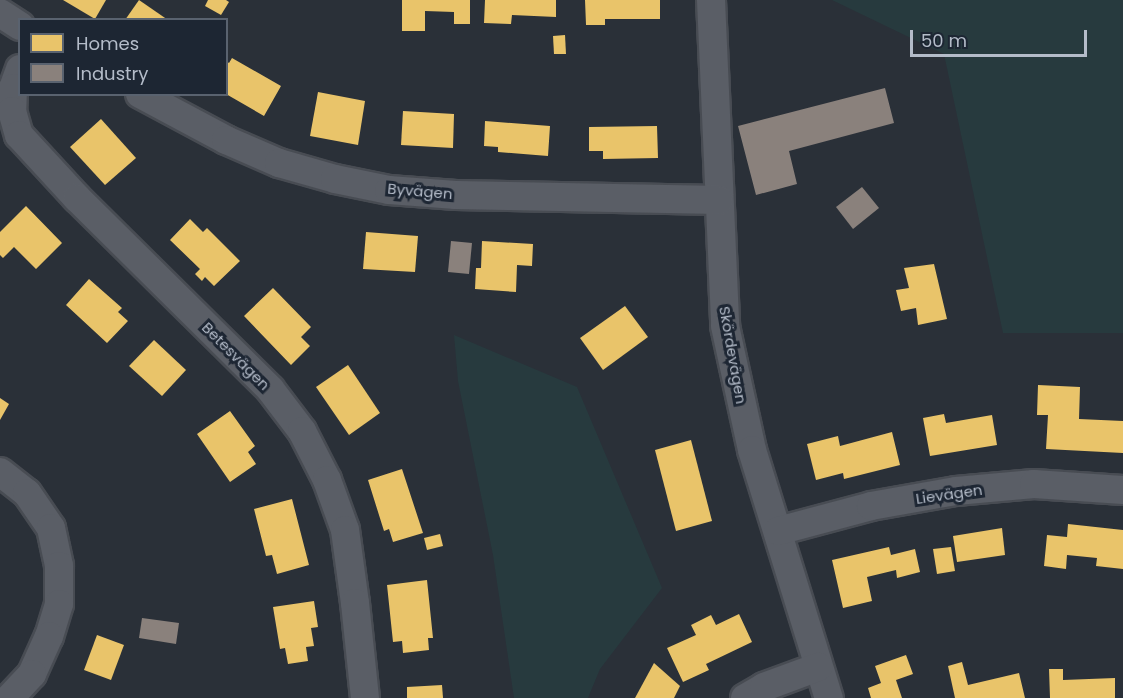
<!DOCTYPE html>
<meta charset="utf-8">
<style>
body{margin:0}
#map{position:relative;width:1123px;height:698px;overflow:hidden;background:#2a3038;font-family:Poppins,sans-serif}
div>[style]{position:absolute}
.green>*{inset:0;background:#273a3e}
.homes>*{inset:0;background:#e9c46a}
.industry>*{inset:0;background:#8a817c}
.roads{filter:drop-shadow(2px 0 #484c53) drop-shadow(-2px 0 #484c53) drop-shadow(0 2px #484c53) drop-shadow(0 -2px #484c53)}
.street>*{height:28px;margin:-14px;padding:0 14px;transform-origin:14px;border-radius:14px;background:#5a5e66}
span{translate:-50% -50%;white-space:nowrap;text-align:center;line-height:1.15;-webkit-text-stroke:6px #1d2633;paint-order:stroke}
.street-label{font-size:15px;color:#b4bcc9}
.legend{position:absolute;left:18px;top:18px;width:210px;height:78px;box-sizing:border-box;background:#1d2633;border:2px solid #59626f;margin:0;padding:8px 10px;list-style:none;font-size:18px;color:#b4bcc9}
.legend li{display:flex;align-items:center;gap:12px;height:30px}
.legend b{width:30px;border:2px solid #59626f}
.scale{position:absolute;left:910px;top:30px;width:177px;height:27px;box-sizing:border-box;border:3px solid #b4bcc9;border-top:0;padding-left:8px;font-size:18px;line-height:21px;white-space:nowrap;color:#b4bcc9;-webkit-text-stroke:4px #1d2633;paint-order:stroke}
</style>
<div id="map">
<div class="green">
<i style="clip-path:polygon(832px 0,1123px 0,1123px 333px,1003px 333px,944px 54px)"></i>
<i style="clip-path:polygon(454px 335px,577px 387px,662px 588px,600px 669px,588px 698px,514px 698px,493px 555px,458px 381px)"></i>
</div>
<div class="homes">
<i style="clip-path:polygon(63px 0,106px 0,95px 19px)"></i>
<i style="clip-path:polygon(139px 0,168px 20px,125px 20px)"></i>
<i style="clip-path:polygon(208px 0,226px 0,229px 2px,221px 15px,205px 6px)"></i>
<i style="clip-path:polygon(402px 0,470px 0,470px 24px,454px 24px,454px 12px,425px 11px,425px 31px,402px 31px)"></i>
<i style="clip-path:polygon(485px 0,556px 0,556px 17px,512px 15px,511px 24px,484px 23px)"></i>
<i style="clip-path:polygon(585px 0,660px 0,660px 19px,605px 19px,605px 25px,586px 25px)"></i>
<i style="clip-path:polygon(565px 35px,566px 54px,554px 54px,553px 36px)"></i>
<i style="clip-path:polygon(232px 58px,281px 86px,264px 116px,226px 94px,226px 61px,229px 63px)"></i>
<i style="clip-path:polygon(318px 92px,365px 101px,358px 145px,310px 136px)"></i>
<i style="clip-path:polygon(403px 111px,454px 114px,453px 148px,401px 145px)"></i>
<i style="clip-path:polygon(101px 119px,136px 158px,105px 185px,70px 147px)"></i>
<i style="clip-path:polygon(485px 121px,550px 126px,548px 156px,498px 152px,498px 147px,484px 146px)"></i>
<i style="clip-path:polygon(657px 126px,658px 158px,603px 159px,603px 151px,589px 151px,589px 127px)"></i>
<i style="clip-path:polygon(26px 206px,62px 243px,36px 269px,14px 247px,3px 258px,0 255px,0 232px)"></i>
<i style="clip-path:polygon(190px 219px,203px 232px,207px 228px,240px 261px,214px 286px,205px 277px,202px 281px,195px 274px,200px 269px,170px 240px)"></i>
<i style="clip-path:polygon(366px 232px,418px 236px,415px 272px,363px 269px)"></i>
<i style="clip-path:polygon(482px 241px,533px 244px,532px 266px,517px 265px,516px 292px,475px 289px,476px 268px,481px 268px)"></i>
<i style="clip-path:polygon(934px 264px,947px 319px,918px 325px,916px 308px,901px 311px,896px 290px,909px 288px,904px 268px)"></i>
<i style="clip-path:polygon(89px 279px,122px 308px,118px 312px,128px 321px,107px 343px,66px 305px)"></i>
<i style="clip-path:polygon(273px 288px,311px 327px,301px 337px,310px 346px,291px 365px,244px 316px)"></i>
<i style="clip-path:polygon(625px 306px,648px 337px,603px 370px,580px 338px)"></i>
<i style="clip-path:polygon(154px 340px,186px 370px,162px 396px,129px 366px)"></i>
<i style="clip-path:polygon(348px 365px,380px 413px,349px 435px,316px 387px)"></i>
<i style="clip-path:polygon(1038px 385px,1080px 387px,1079px 419px,1123px 421px,1123px 453px,1046px 449px,1048px 415px,1037px 415px)"></i>
<i style="clip-path:polygon(0 398px,9px 404px,0 420px)"></i>
<i style="clip-path:polygon(230px 411px,255px 446px,248px 452px,256px 464px,230px 482px,197px 434px)"></i>
<i style="clip-path:polygon(944px 414px,946px 423px,992px 415px,997px 445px,930px 456px,923px 418px)"></i>
<i style="clip-path:polygon(892px 432px,900px 465px,844px 479px,843px 473px,816px 480px,807px 444px,838px 436px,840px 446px)"></i>
<i style="clip-path:polygon(691px 440px,712px 521px,676px 531px,655px 450px)"></i>
<i style="clip-path:polygon(402px 469px,423px 533px,393px 542px,389px 529px,384px 531px,368px 480px)"></i>
<i style="clip-path:polygon(292px 499px,309px 565px,277px 574px,272px 555px,266px 556px,254px 509px)"></i>
<i style="clip-path:polygon(1068px 524px,1123px 530px,1123px 569px,1096px 566px,1097px 558px,1067px 555px,1066px 569px,1044px 566px,1047px 535px,1067px 537px)"></i>
<i style="clip-path:polygon(1002px 528px,1005px 555px,957px 562px,953px 536px)"></i>
<i style="clip-path:polygon(440px 534px,443px 546px,427px 550px,424px 538px)"></i>
<i style="clip-path:polygon(889px 547px,891px 555px,915px 549px,920px 572px,897px 578px,896px 570px,867px 577px,872px 601px,843px 608px,832px 560px)"></i>
<i style="clip-path:polygon(951px 547px,955px 571px,937px 574px,933px 549px)"></i>
<i style="clip-path:polygon(427px 580px,433px 638px,428px 638px,429px 650px,403px 653px,402px 641px,393px 642px,387px 585px)"></i>
<i style="clip-path:polygon(314px 601px,318px 627px,311px 628px,314px 646px,306px 647px,308px 661px,288px 664px,285px 648px,280px 649px,273px 607px)"></i>
<i style="clip-path:polygon(739px 614px,752px 642px,706px 664px,709px 670px,683px 682px,667px 648px,696px 635px,691px 625px,711px 615px,716px 625px)"></i>
<i style="clip-path:polygon(97px 635px,124px 645px,111px 680px,84px 670px)"></i>
<i style="clip-path:polygon(906px 655px,913px 674px,896px 680px,902px 698px,871px 698px,868px 688px,881px 683px,875px 666px)"></i>
<i style="clip-path:polygon(962px 662px,968px 685px,1019px 673px,1025px 698px,955px 698px,948px 666px)"></i>
<i style="clip-path:polygon(654px 663px,680px 686px,674px 698px,635px 698px)"></i>
<i style="clip-path:polygon(1049px 669px,1063px 669px,1063px 680px,1115px 678px,1115px 698px,1050px 698px)"></i>
<i style="clip-path:polygon(442px 685px,443px 698px,407px 698px,407px 687px)"></i>
</div>
<div class="industry">
<i style="clip-path:polygon(885px 88px,894px 123px,789px 151px,797px 184px,756px 195px,738px 126px)"></i>
<i style="clip-path:polygon(862px 187px,879px 208px,853px 229px,836px 207px)"></i>
<i style="clip-path:polygon(451px 241px,472px 243px,469px 274px,448px 272px)"></i>
<i style="clip-path:polygon(142px 618px,179px 623px,176px 644px,139px 638px)"></i>
</div>
<div class="roads">
<div class="street">
<i style="left:711px;top:0;width:326px;rotate:87.5deg"></i>
<i style="left:725px;top:326px;width:127px;rotate:77.7deg"></i>
<i style="left:752px;top:450px;width:260px;rotate:72.8deg"></i>
<i style="left:0;top:13px;width:24px;rotate:33deg"></i>
<i style="left:20px;top:69px;width:20px;rotate:110deg"></i>
<i style="left:13px;top:88px;width:23px;rotate:92deg"></i>
<i style="left:12px;top:111px;width:25px;rotate:74deg"></i>
<i style="left:19px;top:135px;width:86px;rotate:47.4deg"></i>
<i style="left:77px;top:198px;width:272px;rotate:44.7deg"></i>
<i style="left:270px;top:389px;width:53px;rotate:52.7deg"></i>
<i style="left:302px;top:431px;width:55px;rotate:63deg"></i>
<i style="left:327px;top:480px;width:53px;rotate:70.2deg"></i>
<i style="left:345px;top:530px;width:74px;rotate:82.2deg"></i>
<i style="left:355px;top:603px;width:96px;rotate:84deg"></i>
<i style="left:140px;top:94px;width:98px;rotate:28.1deg"></i>
<i style="left:226px;top:140px;width:58px;rotate:23.5deg"></i>
<i style="left:279px;top:163px;width:58px;rotate:15.9deg"></i>
<i style="left:335px;top:179px;width:55px;rotate:11.5deg"></i>
<i style="left:389px;top:190px;width:67px;rotate:4.3deg"></i>
<i style="left:456px;top:195px;width:263px;rotate:1.1deg"></i>
<i style="left:0;top:472px;width:34px;rotate:38deg"></i>
<i style="left:27px;top:493px;width:42px;rotate:55.6deg"></i>
<i style="left:51px;top:528px;width:39px;rotate:78deg"></i>
<i style="left:59px;top:566px;width:38px;rotate:90deg"></i>
<i style="left:59px;top:604px;width:34px;rotate:107deg"></i>
<i style="left:49px;top:636px;width:42px;rotate:114.1deg"></i>
<i style="left:32px;top:674px;width:33px;rotate:133deg"></i>
<i style="left:778px;top:531px;width:96px;rotate:-15deg"></i>
<i style="left:871px;top:506px;width:86px;rotate:-10deg"></i>
<i style="left:956px;top:491px;width:78px;rotate:-5.1deg"></i>
<i style="left:1034px;top:484px;width:89px;rotate:3.9deg"></i>
<i style="left:745px;top:698px;width:22px;rotate:-30deg"></i>
<i style="left:764px;top:687px;width:58px;rotate:-20.3deg"></i>
</div>
</div>
<div class="street-label">
<span style="left:420px;top:191px;rotate:5deg">Byvägen</span>
<span style="left:733px;top:355px;rotate:80deg">Skördevägen</span>
<span style="left:236px;top:356px;rotate:45deg">Betesvägen</span>
<span style="left:949px;top:494px;rotate:-8deg">Lievägen</span>
</div>
<ul class="legend">
<li><b style="height:16px;background:#e9c46a"></b>Homes</li>
<li><b style="height:16px;background:#8a817c"></b>Industry</li>
</ul>
<div class="scale">50 m</div>
</div>
